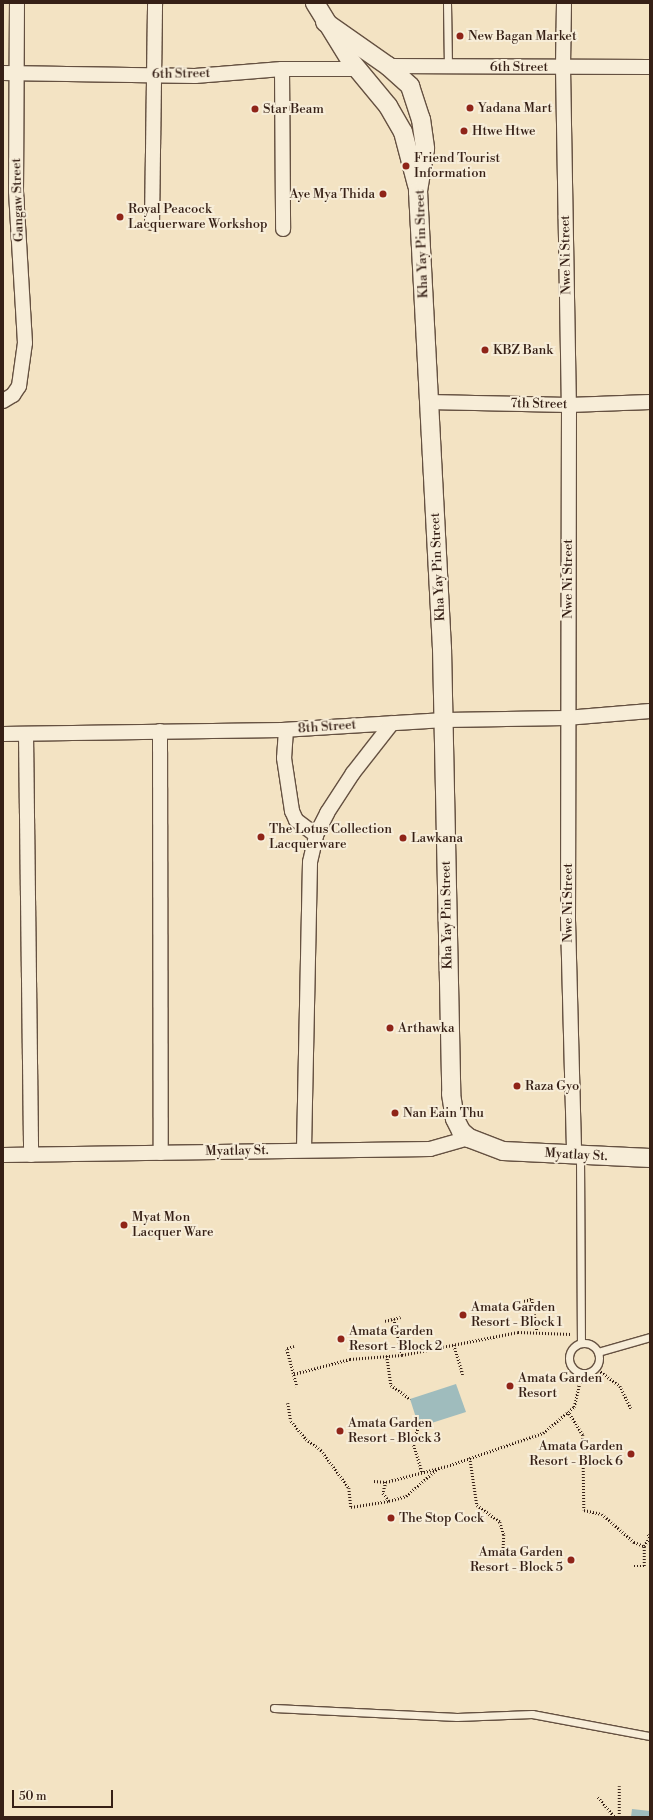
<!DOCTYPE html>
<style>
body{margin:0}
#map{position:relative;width:653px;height:1820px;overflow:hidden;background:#f3e3c3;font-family:"Libre Bodoni",serif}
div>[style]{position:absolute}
.water>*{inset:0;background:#9fbcbd}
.path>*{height:2.5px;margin-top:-1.25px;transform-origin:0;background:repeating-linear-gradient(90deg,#362016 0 1px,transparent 0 3px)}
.roads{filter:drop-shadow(1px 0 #655141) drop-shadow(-1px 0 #655141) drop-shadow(0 1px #655141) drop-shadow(0 -1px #655141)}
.service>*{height:7px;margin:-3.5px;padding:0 3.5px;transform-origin:3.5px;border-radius:3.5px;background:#f7edd8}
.service>.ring{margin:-3.5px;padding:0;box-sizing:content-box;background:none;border:7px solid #f7edd8;border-radius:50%}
.minor>*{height:14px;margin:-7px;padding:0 7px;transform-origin:7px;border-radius:7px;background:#f7edd8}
.tertiary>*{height:18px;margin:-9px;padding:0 9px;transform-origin:9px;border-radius:9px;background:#f7edd8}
.dots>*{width:11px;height:11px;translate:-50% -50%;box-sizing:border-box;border:2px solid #f7edd8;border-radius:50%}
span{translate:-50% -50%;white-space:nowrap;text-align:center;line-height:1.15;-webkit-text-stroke:4px #f7edd8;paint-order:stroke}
.poi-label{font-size:13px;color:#362016}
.left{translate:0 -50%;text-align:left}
.right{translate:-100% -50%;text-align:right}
.street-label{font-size:13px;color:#362016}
.frame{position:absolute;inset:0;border:4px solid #362016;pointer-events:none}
.scale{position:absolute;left:12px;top:1790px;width:101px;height:18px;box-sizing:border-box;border:2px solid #362016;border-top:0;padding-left:5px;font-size:12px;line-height:14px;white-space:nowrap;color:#362016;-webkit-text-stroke:3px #f7edd8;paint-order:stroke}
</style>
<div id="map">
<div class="water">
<i style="clip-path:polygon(456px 1384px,466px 1412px,419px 1427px,410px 1399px)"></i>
<i style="clip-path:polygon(632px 1809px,650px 1811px,650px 1817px,631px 1817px)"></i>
</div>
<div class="path">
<i style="left:524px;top:1301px;width:8px;rotate:-14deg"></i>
<i style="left:532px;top:1299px;width:33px;rotate:81deg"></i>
<i style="left:394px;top:1319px;width:37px;rotate:77deg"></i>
<i style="left:385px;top:1321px;width:16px;rotate:-14deg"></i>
<i style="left:454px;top:1345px;width:31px;rotate:73deg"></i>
<i style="left:294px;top:1346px;width:8px;rotate:157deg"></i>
<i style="left:287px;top:1349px;width:39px;rotate:75deg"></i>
<i style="left:387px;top:1356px;width:29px;rotate:82deg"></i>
<i style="left:391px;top:1385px;width:24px;rotate:36deg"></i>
<i style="left:596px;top:1368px;width:30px;rotate:37deg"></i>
<i style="left:620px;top:1386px;width:25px;rotate:64deg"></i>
<i style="left:294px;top:1374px;width:58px;rotate:-15deg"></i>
<i style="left:350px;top:1359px;width:52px;rotate:-4.4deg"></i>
<i style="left:402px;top:1355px;width:118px;rotate:-11.2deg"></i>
<i style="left:518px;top:1332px;width:53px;rotate:2.2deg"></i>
<i style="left:288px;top:1403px;width:18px;rotate:81deg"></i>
<i style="left:291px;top:1421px;width:23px;rotate:50deg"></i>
<i style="left:306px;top:1439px;width:19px;rotate:36deg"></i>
<i style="left:321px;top:1450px;width:47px;rotate:53.6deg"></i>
<i style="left:349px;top:1488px;width:19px;rotate:84deg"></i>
<i style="left:351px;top:1507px;width:38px;rotate:-9deg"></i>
<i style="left:568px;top:1411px;width:28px;rotate:58deg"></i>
<i style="left:583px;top:1435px;width:75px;rotate:89.2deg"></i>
<i style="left:584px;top:1510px;width:18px;rotate:13deg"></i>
<i style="left:602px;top:1514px;width:43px;rotate:41.2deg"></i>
<i style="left:634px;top:1542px;width:11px;rotate:22deg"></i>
<i style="left:644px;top:1546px;width:9px;rotate:-58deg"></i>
<i style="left:649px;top:1538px;width:4px;rotate:-104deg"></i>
<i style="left:419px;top:1427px;width:16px;rotate:112deg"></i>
<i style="left:413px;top:1442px;width:31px;rotate:73deg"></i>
<i style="left:470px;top:1458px;width:48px;rotate:81.5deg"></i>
<i style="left:477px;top:1505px;width:29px;rotate:36deg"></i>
<i style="left:500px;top:1522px;width:14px;rotate:73deg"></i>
<i style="left:504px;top:1535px;width:18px;rotate:93deg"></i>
<i style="left:503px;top:1553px;width:6px;rotate:180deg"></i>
<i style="left:374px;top:1481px;width:12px;rotate:5deg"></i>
<i style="left:386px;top:1482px;width:63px;rotate:-14.7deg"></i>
<i style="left:447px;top:1466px;width:102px;rotate:-19deg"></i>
<i style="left:543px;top:1433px;width:40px;rotate:-40deg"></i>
<i style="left:574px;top:1407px;width:35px;rotate:-77deg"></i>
<i style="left:386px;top:1482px;width:11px;rotate:105deg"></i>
<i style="left:383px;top:1493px;width:10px;rotate:53deg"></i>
<i style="left:389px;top:1501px;width:18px;rotate:-16deg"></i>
<i style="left:406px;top:1496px;width:40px;rotate:-41deg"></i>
<i style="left:503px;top:1553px;width:5px"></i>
<i style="left:634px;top:1566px;width:10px"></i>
<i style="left:644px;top:1566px;width:20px;rotate:-90deg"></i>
<i style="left:598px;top:1797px;width:26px;rotate:50deg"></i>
<i style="left:619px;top:1817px;width:31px;rotate:-90deg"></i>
</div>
<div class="roads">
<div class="service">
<i style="left:447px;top:3px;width:65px;rotate:89.1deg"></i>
<i style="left:580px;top:1156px;width:187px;rotate:89.7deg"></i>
<i class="ring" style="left:569px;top:1343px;width:23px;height:23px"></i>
<i style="left:598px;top:1352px;width:54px;rotate:-16.1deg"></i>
<i style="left:274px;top:1708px;width:183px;rotate:2.8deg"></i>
<i style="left:457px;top:1717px;width:75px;rotate:-2.3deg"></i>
<i style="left:532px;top:1714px;width:120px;rotate:10.6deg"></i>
</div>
<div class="minor">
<i style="left:564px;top:3px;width:64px;rotate:90.9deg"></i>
<i style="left:563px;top:67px;width:338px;rotate:89deg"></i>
<i style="left:569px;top:405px;width:515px;rotate:90.11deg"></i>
<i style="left:568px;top:920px;width:235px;rotate:88.5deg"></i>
<i style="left:388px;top:66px;width:262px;rotate:0.2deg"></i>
<i style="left:282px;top:69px;width:160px;rotate:89.6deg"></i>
<i style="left:3px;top:73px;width:192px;rotate:0.9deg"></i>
<i style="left:195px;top:76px;width:87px;rotate:-4.6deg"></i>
<i style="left:282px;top:69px;width:76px"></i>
<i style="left:152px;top:223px;width:220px;rotate:-89.2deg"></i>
<i style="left:3px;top:401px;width:12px;rotate:-31deg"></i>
<i style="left:13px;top:395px;width:11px;rotate:-56deg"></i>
<i style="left:19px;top:386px;width:43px;rotate:-82.1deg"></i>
<i style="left:25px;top:343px;width:152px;rotate:-93.4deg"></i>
<i style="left:16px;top:191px;width:188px;rotate:-89.7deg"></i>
<i style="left:428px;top:402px;width:141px;rotate:1.2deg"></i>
<i style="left:569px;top:405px;width:81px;rotate:-2.1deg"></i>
<i style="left:286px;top:730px;width:28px;rotate:94deg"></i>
<i style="left:284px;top:758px;width:54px;rotate:81.4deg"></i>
<i style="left:292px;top:811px;width:10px;rotate:66deg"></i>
<i style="left:296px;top:820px;width:25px;rotate:37deg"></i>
<i style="left:160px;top:731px;width:422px;rotate:89.9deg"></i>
<i style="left:3px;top:734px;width:279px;rotate:-0.8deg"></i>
<i style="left:282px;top:730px;width:163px;rotate:-3.5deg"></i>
<i style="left:445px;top:720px;width:121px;rotate:-0.9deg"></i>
<i style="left:566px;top:718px;width:84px;rotate:-4.8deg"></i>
<i style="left:26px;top:734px;width:421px;rotate:89.3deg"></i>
<i style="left:304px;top:1149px;width:287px;rotate:-88.8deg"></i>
<i style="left:310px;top:862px;width:28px;rotate:-77deg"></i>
<i style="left:316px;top:835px;width:25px;rotate:-63deg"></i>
<i style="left:327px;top:813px;width:48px;rotate:-57deg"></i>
<i style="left:353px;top:773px;width:63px;rotate:-52deg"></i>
<i style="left:3px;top:1155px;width:427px;rotate:-0.8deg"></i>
<i style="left:430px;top:1149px;width:41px;rotate:-15.8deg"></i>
</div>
<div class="tertiary">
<i style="left:315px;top:3px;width:67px;rotate:58.4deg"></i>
<i style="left:350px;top:60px;width:60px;rotate:50.4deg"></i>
<i style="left:388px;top:106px;width:30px;rotate:60deg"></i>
<i style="left:403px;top:132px;width:55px;rotate:75.2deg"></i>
<i style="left:325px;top:22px;width:77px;rotate:34.9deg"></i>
<i style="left:388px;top:66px;width:30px;rotate:42deg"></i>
<i style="left:410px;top:86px;width:35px;rotate:72deg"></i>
<i style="left:421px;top:119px;width:30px;rotate:82deg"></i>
<i style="left:425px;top:149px;width:43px;rotate:99.5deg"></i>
<i style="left:418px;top:191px;width:458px;rotate:87deg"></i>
<i style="left:442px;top:648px;width:446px;rotate:88.8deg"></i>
<i style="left:451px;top:1094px;width:25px;rotate:81deg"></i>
<i style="left:455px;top:1119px;width:13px;rotate:63deg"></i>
<i style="left:461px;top:1131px;width:11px;rotate:41deg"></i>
<i style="left:469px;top:1138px;width:36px;rotate:21deg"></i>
<i style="left:503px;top:1151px;width:147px;rotate:2.7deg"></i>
</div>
</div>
<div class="dots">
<i style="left:460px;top:36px;background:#8f2418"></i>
<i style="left:470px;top:108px;background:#8f2418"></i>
<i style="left:255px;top:109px;background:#8f2418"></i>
<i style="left:464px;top:131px;background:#8f2418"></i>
<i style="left:406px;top:166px;background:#8f2418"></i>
<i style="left:383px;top:194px;background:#8f2418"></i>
<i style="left:120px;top:217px;background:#8f2418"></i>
<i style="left:485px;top:350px;background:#8f2418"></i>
<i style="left:261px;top:837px;background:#8f2418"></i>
<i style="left:403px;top:838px;background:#8f2418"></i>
<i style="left:390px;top:1028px;background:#8f2418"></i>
<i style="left:517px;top:1086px;background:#8f2418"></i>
<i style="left:395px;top:1113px;background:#8f2418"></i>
<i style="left:124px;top:1225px;background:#8f2418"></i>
<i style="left:463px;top:1315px;background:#8f2418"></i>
<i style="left:341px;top:1339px;background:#8f2418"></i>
<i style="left:510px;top:1386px;background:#8f2418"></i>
<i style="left:340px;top:1431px;background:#8f2418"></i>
<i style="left:631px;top:1454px;background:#8f2418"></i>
<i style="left:391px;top:1518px;background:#8f2418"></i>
<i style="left:571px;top:1560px;background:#8f2418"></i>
</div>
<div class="poi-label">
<span class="left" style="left:468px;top:36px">New Bagan Market</span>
<span class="left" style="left:478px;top:108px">Yadana Mart</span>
<span class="left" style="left:263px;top:109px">Star Beam</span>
<span class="left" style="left:472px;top:131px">Htwe Htwe</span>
<span class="left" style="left:414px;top:166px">Friend Tourist<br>Information</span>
<span class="right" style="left:375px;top:194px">Aye Mya Thida</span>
<span class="left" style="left:128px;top:217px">Royal Peacock<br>Lacquerware Workshop</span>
<span class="left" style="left:493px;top:350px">KBZ Bank</span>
<span class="left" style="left:269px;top:837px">The Lotus Collection<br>Lacquerware</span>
<span class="left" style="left:411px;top:838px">Lawkana</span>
<span class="left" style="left:398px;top:1028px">Arthawka</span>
<span class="left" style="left:525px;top:1086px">Raza Gyo</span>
<span class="left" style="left:403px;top:1113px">Nan Eain Thu</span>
<span class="left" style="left:132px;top:1225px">Myat Mon<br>Lacquer Ware</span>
<span class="left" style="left:471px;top:1315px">Amata Garden<br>Resort - Block 1</span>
<span class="left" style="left:349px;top:1339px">Amata Garden<br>Resort - Block 2</span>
<span class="left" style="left:518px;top:1386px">Amata Garden<br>Resort</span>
<span class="left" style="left:348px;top:1431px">Amata Garden<br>Resort - Block 3</span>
<span class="right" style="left:623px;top:1454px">Amata Garden<br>Resort - Block 6</span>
<span class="left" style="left:399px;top:1518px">The Stop Cock</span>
<span class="right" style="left:563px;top:1560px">Amata Garden<br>Resort - Block 5</span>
</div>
<div class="street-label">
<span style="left:519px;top:67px">6th Street</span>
<span style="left:181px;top:74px;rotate:-1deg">6th Street</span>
<span style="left:18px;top:200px;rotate:-92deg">Gangaw Street</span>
<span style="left:422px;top:244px;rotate:-92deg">Kha Yay Pin Street</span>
<span style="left:566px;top:255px;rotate:-91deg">Nwe Ni Street</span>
<span style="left:539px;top:404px;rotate:1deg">7th Street</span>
<span style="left:438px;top:567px;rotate:-93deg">Kha Yay Pin Street</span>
<span style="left:568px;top:579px;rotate:-90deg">Nwe Ni Street</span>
<span style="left:327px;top:727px;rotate:-4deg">8th Street</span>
<span style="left:568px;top:903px;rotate:-90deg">Nwe Ni Street</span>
<span style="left:447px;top:915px;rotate:-91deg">Kha Yay Pin Street</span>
<span style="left:237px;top:1151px;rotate:-1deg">Myatlay St.</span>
<span style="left:576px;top:1155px;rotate:3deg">Myatlay St.</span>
</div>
<div class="frame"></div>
<div class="scale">50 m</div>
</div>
